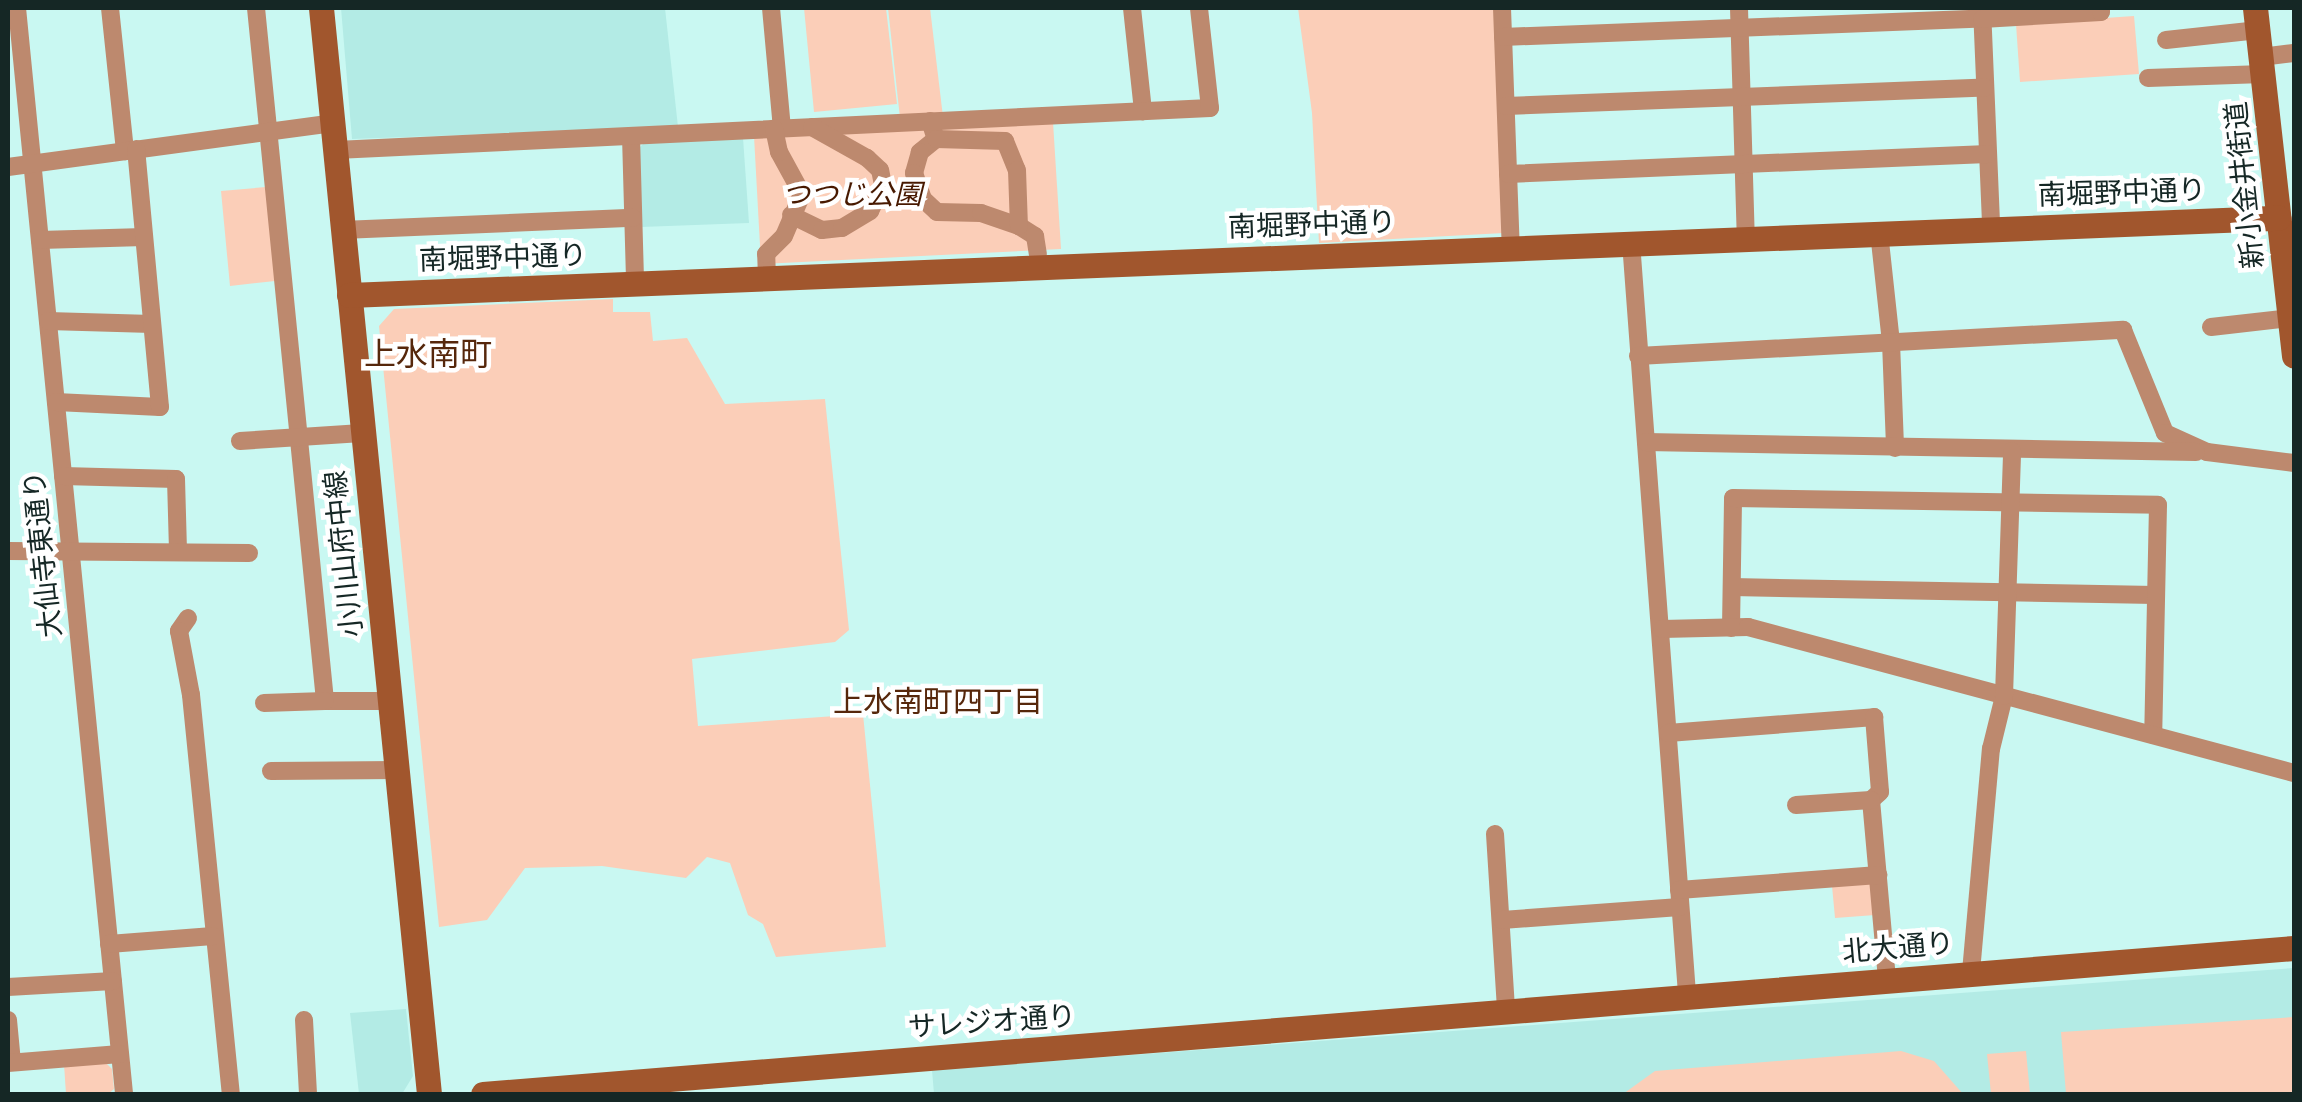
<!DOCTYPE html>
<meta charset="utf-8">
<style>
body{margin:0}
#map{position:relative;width:2302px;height:1102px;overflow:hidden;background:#c9f8f2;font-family:"Roboto Serif","Noto Sans JP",serif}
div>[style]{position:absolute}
.built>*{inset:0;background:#b3ebe5}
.green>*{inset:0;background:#fbceb8}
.street>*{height:18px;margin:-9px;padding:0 9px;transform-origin:9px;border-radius:9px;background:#bd896e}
.secondary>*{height:25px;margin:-12.5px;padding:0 12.5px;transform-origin:12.5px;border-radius:12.5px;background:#a1562d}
span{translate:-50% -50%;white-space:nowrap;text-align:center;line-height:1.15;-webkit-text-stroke:9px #fff;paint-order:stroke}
.street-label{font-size:28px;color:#152725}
.park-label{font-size:28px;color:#471900;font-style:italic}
.neighbourhood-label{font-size:30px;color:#56270b}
.quarter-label{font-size:32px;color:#56270b}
.frame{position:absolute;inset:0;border:10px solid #152725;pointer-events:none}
</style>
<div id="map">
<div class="built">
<i style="clip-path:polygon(341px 8px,665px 8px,678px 127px,352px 139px)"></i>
<i style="clip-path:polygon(743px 138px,749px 223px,641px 227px,638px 149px,645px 142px)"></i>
<i style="clip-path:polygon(2294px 968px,2294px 1094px,934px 1094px,932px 1070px)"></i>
<i style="clip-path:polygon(406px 1009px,413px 1076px,402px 1094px,359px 1094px,350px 1013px)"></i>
</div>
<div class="green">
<i style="clip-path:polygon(804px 8px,886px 8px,897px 104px,814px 112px)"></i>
<i style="clip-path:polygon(888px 8px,930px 8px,943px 117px,900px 118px)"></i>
<i style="clip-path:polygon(1298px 8px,1496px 8px,1504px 233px,1319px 243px,1312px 113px)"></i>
<i style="clip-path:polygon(2134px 16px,2139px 74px,2020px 82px,2016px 24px)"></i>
<i style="clip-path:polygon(1053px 122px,1061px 249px,761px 264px,754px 136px)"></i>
<i style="clip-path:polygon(266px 187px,275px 281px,230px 286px,221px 191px)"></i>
<i style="clip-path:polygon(613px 299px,613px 312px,650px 312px,653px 341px,687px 338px,725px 404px,825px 399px,849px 630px,835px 642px,692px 659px,698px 726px,863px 714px,886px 947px,776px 957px,763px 924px,748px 915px,730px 863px,707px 857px,686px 878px,602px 866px,525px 868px,487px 920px,439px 927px,379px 326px,394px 309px)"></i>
<i style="clip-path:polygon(1866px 882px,1873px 886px,1875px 915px,1835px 918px,1832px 886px)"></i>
<i style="clip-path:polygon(2294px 1017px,2294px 1094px,2066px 1094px,2061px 1032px)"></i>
<i style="clip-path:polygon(1901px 1051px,1934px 1061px,1963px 1094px,1623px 1094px,1655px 1071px)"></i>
<i style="clip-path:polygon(2026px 1051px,2030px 1094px,1991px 1094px,1987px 1054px)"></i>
<i style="clip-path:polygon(105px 1062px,112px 1069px,114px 1089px,108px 1094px,66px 1094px,64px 1064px)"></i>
</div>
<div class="street">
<i style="left:17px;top:8px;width:1091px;rotate:84.37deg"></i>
<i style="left:110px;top:8px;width:144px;rotate:84deg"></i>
<i style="left:256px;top:8px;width:696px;rotate:84.31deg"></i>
<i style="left:325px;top:701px;width:65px"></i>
<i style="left:771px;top:8px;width:121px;rotate:84.8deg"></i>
<i style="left:1132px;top:8px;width:104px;rotate:83.9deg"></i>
<i style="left:1502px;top:8px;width:240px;rotate:87.9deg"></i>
<i style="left:1739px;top:8px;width:230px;rotate:88.3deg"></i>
<i style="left:1982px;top:8px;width:219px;rotate:87.6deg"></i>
<i style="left:1503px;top:37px;width:479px;rotate:-2.2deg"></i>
<i style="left:1982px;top:19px;width:119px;rotate:-3.4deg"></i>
<i style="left:2101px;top:12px;width:4px;rotate:-90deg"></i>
<i style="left:2166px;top:40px;width:93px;rotate:-6.2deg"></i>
<i style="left:2261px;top:57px;width:33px;rotate:-7deg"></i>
<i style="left:2148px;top:78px;width:115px;rotate:-2deg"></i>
<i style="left:1506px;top:106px;width:479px;rotate:-2.2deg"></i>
<i style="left:930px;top:121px;width:19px;rotate:72deg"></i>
<i style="left:936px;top:139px;width:21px;rotate:141deg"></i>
<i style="left:920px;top:152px;width:22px;rotate:106deg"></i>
<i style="left:914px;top:173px;width:28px;rotate:71deg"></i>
<i style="left:923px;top:199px;width:19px;rotate:43deg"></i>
<i style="left:937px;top:212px;width:44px;rotate:1.3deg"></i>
<i style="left:981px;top:213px;width:40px;rotate:18.9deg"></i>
<i style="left:1019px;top:226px;width:19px;rotate:32deg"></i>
<i style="left:1035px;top:236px;width:18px;rotate:81deg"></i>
<i style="left:631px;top:136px;width:146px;rotate:88.4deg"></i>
<i style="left:936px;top:139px;width:69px;rotate:1.7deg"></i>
<i style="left:1005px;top:141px;width:31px;rotate:68deg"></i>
<i style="left:1017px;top:170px;width:56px;rotate:88deg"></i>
<i style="left:336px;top:150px;width:875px;rotate:-2.75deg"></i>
<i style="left:1210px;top:108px;width:101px;rotate:-96.3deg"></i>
<i style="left:8px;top:167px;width:328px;rotate:-7.7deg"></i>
<i style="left:1508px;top:174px;width:480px;rotate:-2.4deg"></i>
<i style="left:791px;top:215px;width:34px;rotate:26deg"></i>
<i style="left:822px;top:230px;width:20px;rotate:-6deg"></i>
<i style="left:842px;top:228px;width:33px;rotate:-31deg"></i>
<i style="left:870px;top:211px;width:29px;rotate:-63deg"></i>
<i style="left:883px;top:185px;width:15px;rotate:-101deg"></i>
<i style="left:880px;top:170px;width:18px;rotate:-137deg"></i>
<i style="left:867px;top:158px;width:63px;rotate:-150.6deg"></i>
<i style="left:342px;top:230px;width:291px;rotate:-2.4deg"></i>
<i style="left:1879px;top:232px;width:111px;rotate:83.8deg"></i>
<i style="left:1891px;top:342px;width:106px;rotate:87.8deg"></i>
<i style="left:40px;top:240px;width:104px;rotate:-1.7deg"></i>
<i style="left:1631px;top:242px;width:754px;rotate:85.74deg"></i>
<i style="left:767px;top:278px;width:24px;rotate:-92deg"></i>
<i style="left:766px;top:254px;width:25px;rotate:-45deg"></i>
<i style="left:784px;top:236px;width:46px;rotate:-66.8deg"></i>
<i style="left:802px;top:194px;width:48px;rotate:-118.7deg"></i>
<i style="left:779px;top:152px;width:24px;rotate:-102deg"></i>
<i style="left:48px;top:321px;width:104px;rotate:1.7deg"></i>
<i style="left:2211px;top:327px;width:80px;rotate:-6.5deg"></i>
<i style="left:1638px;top:356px;width:486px;rotate:-3.1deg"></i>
<i style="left:2123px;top:330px;width:111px;rotate:67.8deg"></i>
<i style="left:2165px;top:433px;width:46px;rotate:24.3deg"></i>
<i style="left:2207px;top:452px;width:88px;rotate:7.2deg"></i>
<i style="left:56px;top:402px;width:104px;rotate:2.8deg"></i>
<i style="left:160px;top:407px;width:259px;rotate:-95.3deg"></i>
<i style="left:240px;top:441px;width:122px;rotate:-3.8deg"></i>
<i style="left:1646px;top:442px;width:550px;rotate:1.04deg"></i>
<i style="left:63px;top:476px;width:113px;rotate:1.5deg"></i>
<i style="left:176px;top:479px;width:72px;rotate:88.4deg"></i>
<i style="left:8px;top:551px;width:241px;rotate:0.5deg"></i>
<i style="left:1732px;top:587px;width:423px;rotate:1.1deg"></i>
<i style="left:188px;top:618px;width:16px;rotate:125deg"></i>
<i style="left:179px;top:631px;width:65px;rotate:79.4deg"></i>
<i style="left:191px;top:695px;width:401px;rotate:84.3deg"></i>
<i style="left:1731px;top:628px;width:130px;rotate:-89.1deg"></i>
<i style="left:1733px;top:498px;width:425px;rotate:0.9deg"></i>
<i style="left:2158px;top:505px;width:230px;rotate:91.2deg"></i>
<i style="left:1662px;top:629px;width:86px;rotate:-1.3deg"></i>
<i style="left:1748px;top:627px;width:565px;rotate:14.97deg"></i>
<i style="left:264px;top:703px;width:61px;rotate:-1.9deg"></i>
<i style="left:1668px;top:733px;width:207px;rotate:-4.4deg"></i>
<i style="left:1874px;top:717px;width:75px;rotate:85.4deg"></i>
<i style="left:1880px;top:792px;width:12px;rotate:138deg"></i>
<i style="left:1871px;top:800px;width:180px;rotate:84.9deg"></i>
<i style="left:271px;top:771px;width:126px;rotate:-0.5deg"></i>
<i style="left:1796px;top:805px;width:75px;rotate:-3.8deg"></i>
<i style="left:1495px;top:834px;width:177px;rotate:86.4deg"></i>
<i style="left:1679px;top:890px;width:200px;rotate:-4.3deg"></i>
<i style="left:1502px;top:920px;width:178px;rotate:-4.2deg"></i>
<i style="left:109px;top:944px;width:104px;rotate:-4.4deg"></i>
<i style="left:1971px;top:972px;width:224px;rotate:-84.9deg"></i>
<i style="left:1991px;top:749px;width:55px;rotate:-76.2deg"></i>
<i style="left:2004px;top:696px;width:245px;rotate:-88.1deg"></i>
<i style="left:8px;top:987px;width:105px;rotate:-3.3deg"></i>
<i style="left:8px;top:1020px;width:42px;rotate:84.6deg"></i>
<i style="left:304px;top:1020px;width:74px;rotate:86.9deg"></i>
<i style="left:8px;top:1063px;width:112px;rotate:-4.6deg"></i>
</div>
<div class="secondary">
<i style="left:321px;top:8px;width:1091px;rotate:84.32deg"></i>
<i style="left:2255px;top:8px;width:350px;rotate:83.6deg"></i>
<i style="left:349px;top:295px;width:1931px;rotate:-2.29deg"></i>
<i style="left:483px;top:1094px;width:1817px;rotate:-4.61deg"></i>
</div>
<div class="street-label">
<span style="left:2245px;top:185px;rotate:-96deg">新小金井街道</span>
<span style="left:2122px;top:193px;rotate:-2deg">南堀野中通り</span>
<span style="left:1312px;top:225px;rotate:-2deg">南堀野中通り</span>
<span style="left:503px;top:258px;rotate:-2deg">南堀野中通り</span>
<span style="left:43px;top:554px;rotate:-96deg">大仙寺東通り</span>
<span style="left:344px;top:554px;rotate:-96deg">小川山府中線</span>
<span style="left:1898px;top:948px;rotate:-5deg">北大通り</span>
<span style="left:992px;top:1022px;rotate:-4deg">サレジオ通り</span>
</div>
<div class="park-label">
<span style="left:852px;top:195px">つつじ公園</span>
</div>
<div class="neighbourhood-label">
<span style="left:938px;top:702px">上水南町四丁目</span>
</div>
<div class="quarter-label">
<span style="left:428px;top:354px">上水南町</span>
</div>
<div class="frame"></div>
</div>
